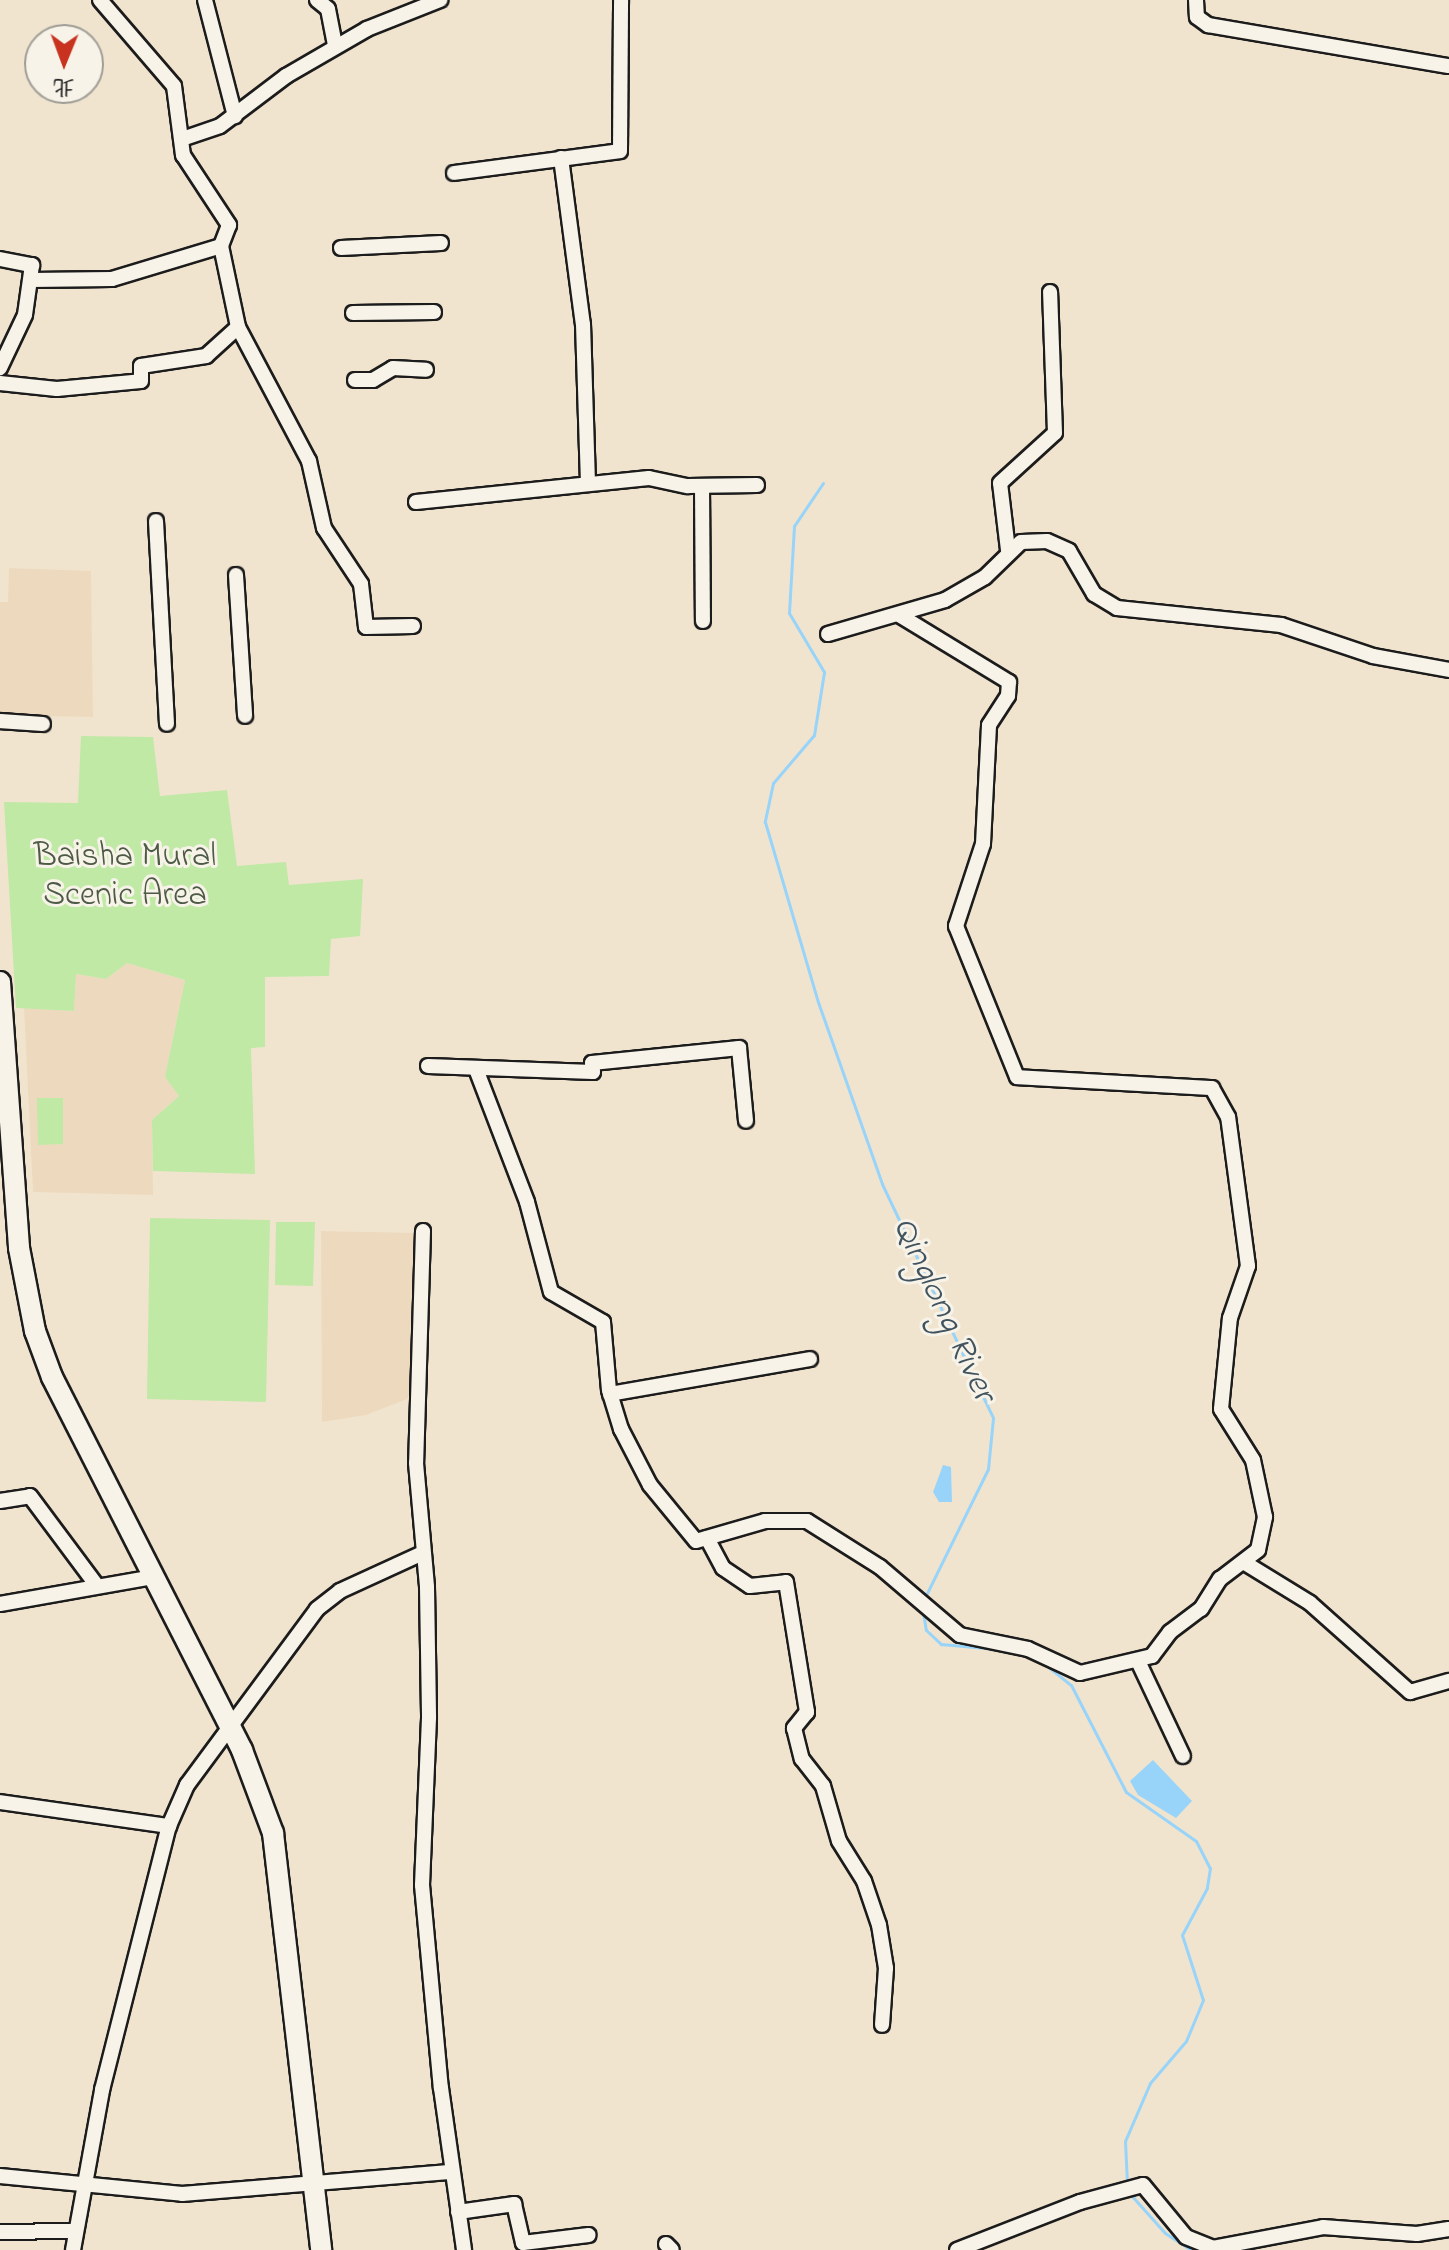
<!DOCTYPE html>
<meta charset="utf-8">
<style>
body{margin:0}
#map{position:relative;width:1449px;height:2250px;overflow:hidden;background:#f1e4cf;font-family:"Indie Flower","LXGW WenKai TC",sans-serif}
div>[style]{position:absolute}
.built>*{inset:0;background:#eddabe}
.green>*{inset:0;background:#bfe9a5}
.water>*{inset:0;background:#98d4f9}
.stream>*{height:3px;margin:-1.5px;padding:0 1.5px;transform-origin:1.5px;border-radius:1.5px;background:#98d4f9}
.roads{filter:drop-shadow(2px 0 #1c1c1c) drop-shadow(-2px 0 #1c1c1c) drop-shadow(0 2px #1c1c1c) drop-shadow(0 -2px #1c1c1c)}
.minor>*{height:14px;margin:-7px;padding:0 7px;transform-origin:7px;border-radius:7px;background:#f7f3e8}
.secondary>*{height:20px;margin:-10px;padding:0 10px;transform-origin:10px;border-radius:10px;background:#f7f3e8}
span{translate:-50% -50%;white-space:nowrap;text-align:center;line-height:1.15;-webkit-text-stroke:6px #f7f3e8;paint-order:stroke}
.park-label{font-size:34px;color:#4d5a45}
.water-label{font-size:36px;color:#41535e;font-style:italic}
.north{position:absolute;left:24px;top:24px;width:80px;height:80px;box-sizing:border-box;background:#f7f3e8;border:2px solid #9f9d96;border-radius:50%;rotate:181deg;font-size:22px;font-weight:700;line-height:32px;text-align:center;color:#1c1c1c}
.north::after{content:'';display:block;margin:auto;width:28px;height:36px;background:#c8321e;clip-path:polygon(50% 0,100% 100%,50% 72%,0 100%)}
</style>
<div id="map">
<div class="built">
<i style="clip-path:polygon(9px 568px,91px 571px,93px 717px,0 715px,0 602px,8px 602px)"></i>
<i style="clip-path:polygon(127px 963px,185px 980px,165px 1077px,179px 1096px,152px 1120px,153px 1195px,33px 1192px,24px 1008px,74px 1011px,76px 974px,106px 979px)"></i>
<i style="clip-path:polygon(321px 1231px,419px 1233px,413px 1292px,414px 1388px,407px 1399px,366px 1415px,322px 1422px)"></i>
</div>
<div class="green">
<i style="clip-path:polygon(81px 736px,153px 737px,160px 796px,227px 790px,237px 866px,286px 862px,289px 885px,363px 879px,360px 936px,331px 939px,329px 976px,265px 977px,265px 1047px,251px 1048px,255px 1174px,153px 1171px,152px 1120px,179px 1096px,165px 1077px,185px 980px,127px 963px,106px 979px,76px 974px,74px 1011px,16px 1008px,4px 802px,78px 803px)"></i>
<i style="clip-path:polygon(37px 1098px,63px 1098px,63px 1144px,38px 1145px)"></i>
<i style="clip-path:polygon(150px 1218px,270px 1220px,266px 1402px,147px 1399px)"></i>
<i style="clip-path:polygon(276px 1222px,315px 1222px,313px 1286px,275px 1285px)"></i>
</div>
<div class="water">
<i style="clip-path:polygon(943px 1465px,951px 1467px,952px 1502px,939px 1502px,933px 1492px)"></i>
<i style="clip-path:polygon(1153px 1760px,1192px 1801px,1176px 1818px,1138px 1795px,1130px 1781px)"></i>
</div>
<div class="stream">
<i style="left:823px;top:483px;width:52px;rotate:124deg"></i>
<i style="left:794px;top:526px;width:87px;rotate:93.3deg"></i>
<i style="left:789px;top:613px;width:69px;rotate:59.3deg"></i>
<i style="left:824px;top:672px;width:64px;rotate:99deg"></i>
<i style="left:814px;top:735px;width:63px;rotate:130.5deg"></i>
<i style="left:773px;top:783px;width:40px;rotate:102deg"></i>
<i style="left:765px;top:822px;width:188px;rotate:73.6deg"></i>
<i style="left:818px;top:1002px;width:193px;rotate:70.6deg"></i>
<i style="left:882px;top:1184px;width:259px;rotate:64.6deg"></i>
<i style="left:993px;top:1418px;width:51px;rotate:95.6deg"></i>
<i style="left:988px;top:1469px;width:143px;rotate:116.2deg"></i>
<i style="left:923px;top:1612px;width:18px;rotate:81deg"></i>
<i style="left:926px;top:1630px;width:21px;rotate:43deg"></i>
<i style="left:941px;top:1644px;width:56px;rotate:5.1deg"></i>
<i style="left:1046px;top:1665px;width:32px;rotate:39deg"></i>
<i style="left:1071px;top:1685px;width:120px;rotate:62.8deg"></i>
<i style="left:1126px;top:1792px;width:85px;rotate:35deg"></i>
<i style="left:1196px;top:1841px;width:30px;rotate:63deg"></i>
<i style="left:1210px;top:1868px;width:20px;rotate:99deg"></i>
<i style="left:1207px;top:1888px;width:53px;rotate:118deg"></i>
<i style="left:1182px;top:1935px;width:68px;rotate:72.1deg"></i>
<i style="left:1203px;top:2000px;width:44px;rotate:112.5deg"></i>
<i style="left:1186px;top:2041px;width:55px;rotate:130.6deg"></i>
<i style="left:1150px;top:2083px;width:63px;rotate:113.3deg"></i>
<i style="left:1125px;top:2141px;width:43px;rotate:87.3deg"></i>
<i style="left:1131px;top:2195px;width:51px;rotate:48.2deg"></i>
<i style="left:1165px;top:2233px;width:31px;rotate:33deg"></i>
</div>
<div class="roads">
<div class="minor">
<i style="left:100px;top:0;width:113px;rotate:49.3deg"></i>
<i style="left:174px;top:86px;width:70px;rotate:82.6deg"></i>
<i style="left:183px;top:155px;width:84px;rotate:56.7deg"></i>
<i style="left:229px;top:225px;width:22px;rotate:111deg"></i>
<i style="left:221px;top:246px;width:83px;rotate:78.1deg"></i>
<i style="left:238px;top:327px;width:152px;rotate:62.1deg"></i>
<i style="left:309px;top:461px;width:69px;rotate:77.4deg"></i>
<i style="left:324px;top:528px;width:67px;rotate:56.5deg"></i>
<i style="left:361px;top:584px;width:43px;rotate:83.4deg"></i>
<i style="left:366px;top:627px;width:47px;rotate:-1.2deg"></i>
<i style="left:205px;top:0;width:120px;rotate:75.5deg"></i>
<i style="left:317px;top:0;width:14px;rotate:39deg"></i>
<i style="left:328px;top:9px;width:38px;rotate:79deg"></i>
<i style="left:1196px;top:0;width:17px;rotate:87deg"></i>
<i style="left:1197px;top:17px;width:14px;rotate:36deg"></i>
<i style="left:1208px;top:25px;width:244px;rotate:9.7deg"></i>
<i style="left:182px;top:139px;width:40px;rotate:-18.9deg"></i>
<i style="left:220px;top:126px;width:83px;rotate:-37.1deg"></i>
<i style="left:286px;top:76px;width:94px;rotate:-30.1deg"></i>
<i style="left:367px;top:29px;width:79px;rotate:-21.7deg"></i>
<i style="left:561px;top:158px;width:167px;rotate:82.5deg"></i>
<i style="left:583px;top:324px;width:159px;rotate:88.2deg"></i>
<i style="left:454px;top:173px;width:167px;rotate:-7.5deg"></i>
<i style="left:620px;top:151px;width:151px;rotate:-89.6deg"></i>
<i style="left:341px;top:248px;width:100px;rotate:-2.9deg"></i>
<i style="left:0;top:259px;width:33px;rotate:11deg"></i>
<i style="left:32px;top:265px;width:50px;rotate:98deg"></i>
<i style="left:25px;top:315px;width:59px;rotate:115.3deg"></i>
<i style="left:31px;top:280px;width:81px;rotate:-0.7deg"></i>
<i style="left:112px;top:279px;width:114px;rotate:-16.8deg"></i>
<i style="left:353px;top:313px;width:81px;rotate:-0.7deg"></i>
<i style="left:355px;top:380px;width:18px"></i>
<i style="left:373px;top:380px;width:23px;rotate:-31deg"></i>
<i style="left:393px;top:368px;width:33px;rotate:3deg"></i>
<i style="left:0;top:383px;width:57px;rotate:6deg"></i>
<i style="left:57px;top:389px;width:84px;rotate:-5.4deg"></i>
<i style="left:141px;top:381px;width:15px;rotate:-90deg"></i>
<i style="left:141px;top:366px;width:66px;rotate:-8.7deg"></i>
<i style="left:206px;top:356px;width:43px;rotate:-42.2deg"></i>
<i style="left:702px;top:486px;width:135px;rotate:89.6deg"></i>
<i style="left:416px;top:502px;width:234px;rotate:-5.9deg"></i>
<i style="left:649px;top:478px;width:40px;rotate:12deg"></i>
<i style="left:688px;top:486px;width:69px;rotate:-0.8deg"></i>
<i style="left:156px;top:521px;width:203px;rotate:86.9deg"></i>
<i style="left:1008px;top:550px;width:67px;rotate:-96.8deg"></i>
<i style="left:1000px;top:483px;width:74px;rotate:-42.3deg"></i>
<i style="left:1055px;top:433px;width:141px;rotate:-92deg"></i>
<i style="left:236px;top:575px;width:141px;rotate:86.3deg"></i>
<i style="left:828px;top:634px;width:122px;rotate:-16.2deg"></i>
<i style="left:945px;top:600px;width:46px;rotate:-29.9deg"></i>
<i style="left:985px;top:577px;width:50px;rotate:-44.2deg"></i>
<i style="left:1021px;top:542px;width:26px;rotate:-2deg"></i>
<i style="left:1047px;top:541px;width:24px;rotate:24deg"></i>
<i style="left:1069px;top:551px;width:50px;rotate:59.8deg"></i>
<i style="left:1094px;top:594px;width:27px;rotate:31deg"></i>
<i style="left:1117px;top:608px;width:165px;rotate:5.9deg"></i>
<i style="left:1281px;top:625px;width:97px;rotate:18.6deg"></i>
<i style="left:1373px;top:656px;width:77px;rotate:10.4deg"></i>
<i style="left:0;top:721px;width:43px;rotate:4deg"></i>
<i style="left:428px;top:1066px;width:165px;rotate:2.1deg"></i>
<i style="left:593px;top:1072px;width:9px;rotate:-96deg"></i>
<i style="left:592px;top:1063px;width:148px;rotate:-5.8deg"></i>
<i style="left:739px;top:1048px;width:73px;rotate:84.5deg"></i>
<i style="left:476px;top:1069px;width:142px;rotate:69deg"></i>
<i style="left:527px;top:1202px;width:93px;rotate:75.1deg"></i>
<i style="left:551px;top:1292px;width:60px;rotate:30deg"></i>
<i style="left:603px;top:1322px;width:68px;rotate:85deg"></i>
<i style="left:609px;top:1390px;width:41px;rotate:72.9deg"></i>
<i style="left:621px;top:1429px;width:63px;rotate:62.6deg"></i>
<i style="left:650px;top:1485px;width:72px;rotate:50.6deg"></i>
<i style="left:696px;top:1541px;width:72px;rotate:-16.2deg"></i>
<i style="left:765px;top:1521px;width:42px"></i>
<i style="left:807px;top:1521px;width:86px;rotate:32.2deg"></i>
<i style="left:880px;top:1567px;width:105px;rotate:40.4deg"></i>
<i style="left:960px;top:1635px;width:69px;rotate:11.6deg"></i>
<i style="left:1028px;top:1649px;width:57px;rotate:24.8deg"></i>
<i style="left:1080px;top:1673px;width:74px;rotate:-13.3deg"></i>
<i style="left:1152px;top:1656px;width:30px;rotate:-53deg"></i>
<i style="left:1170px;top:1632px;width:39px;rotate:-37deg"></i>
<i style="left:1201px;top:1609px;width:36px;rotate:-58deg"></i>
<i style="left:1220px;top:1579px;width:48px;rotate:-37.3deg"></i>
<i style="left:1258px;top:1550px;width:34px;rotate:-78deg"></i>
<i style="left:1265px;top:1517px;width:58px;rotate:-101.9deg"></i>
<i style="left:1253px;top:1460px;width:60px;rotate:-122.1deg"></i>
<i style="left:1221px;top:1409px;width:91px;rotate:-84.4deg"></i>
<i style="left:1230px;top:1318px;width:55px;rotate:-70.9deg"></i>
<i style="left:1248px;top:1266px;width:150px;rotate:-97.6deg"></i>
<i style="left:1228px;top:1117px;width:33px;rotate:-119deg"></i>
<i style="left:1212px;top:1088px;width:195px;rotate:-176.8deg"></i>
<i style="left:1017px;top:1077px;width:163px;rotate:-112deg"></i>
<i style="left:956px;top:926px;width:86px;rotate:-71.8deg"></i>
<i style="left:983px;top:844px;width:119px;rotate:-87.1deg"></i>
<i style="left:989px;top:725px;width:35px;rotate:-57deg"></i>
<i style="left:1008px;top:696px;width:14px;rotate:-86deg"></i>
<i style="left:1009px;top:682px;width:127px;rotate:-148.6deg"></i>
<i style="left:423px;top:1231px;width:232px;rotate:91.7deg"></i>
<i style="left:416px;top:1463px;width:124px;rotate:84.9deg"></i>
<i style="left:427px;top:1587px;width:131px;rotate:89.1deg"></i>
<i style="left:429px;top:1718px;width:167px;rotate:92.4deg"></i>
<i style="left:422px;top:1885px;width:204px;rotate:84.7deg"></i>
<i style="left:441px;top:2088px;width:164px;rotate:81.9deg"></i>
<i style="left:610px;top:1394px;width:203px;rotate:-9.9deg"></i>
<i style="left:0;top:1501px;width:30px;rotate:-9deg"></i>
<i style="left:30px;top:1496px;width:112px;rotate:53.3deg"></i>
<i style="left:707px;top:1538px;width:34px;rotate:62deg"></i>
<i style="left:723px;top:1568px;width:32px;rotate:34deg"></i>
<i style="left:750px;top:1586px;width:36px;rotate:-6deg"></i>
<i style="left:786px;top:1582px;width:132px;rotate:80.8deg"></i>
<i style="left:807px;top:1712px;width:21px;rotate:129deg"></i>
<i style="left:794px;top:1728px;width:32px;rotate:76deg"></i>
<i style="left:802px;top:1759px;width:34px;rotate:52deg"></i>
<i style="left:823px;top:1786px;width:57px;rotate:73.8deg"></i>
<i style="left:839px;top:1841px;width:47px;rotate:58deg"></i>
<i style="left:864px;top:1881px;width:46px;rotate:71.2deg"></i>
<i style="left:879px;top:1925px;width:44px;rotate:80.8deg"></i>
<i style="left:886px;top:1968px;width:57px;rotate:94deg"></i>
<i style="left:1245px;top:1563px;width:76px;rotate:31.6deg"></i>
<i style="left:1310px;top:1603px;width:134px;rotate:41.7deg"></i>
<i style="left:1410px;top:1692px;width:41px;rotate:-15.8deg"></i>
<i style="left:0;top:1604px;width:155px;rotate:-10deg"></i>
<i style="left:1138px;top:1661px;width:105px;rotate:64.7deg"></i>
<i style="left:0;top:1802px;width:171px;rotate:8.1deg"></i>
<i style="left:0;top:2176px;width:183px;rotate:5.6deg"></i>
<i style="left:182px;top:2194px;width:271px;rotate:-4.7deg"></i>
<i style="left:458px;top:2212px;width:57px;rotate:-8.1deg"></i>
<i style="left:514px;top:2204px;width:40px;rotate:77deg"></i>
<i style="left:523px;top:2243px;width:66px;rotate:-6.9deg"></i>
<i style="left:0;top:2232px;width:74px;rotate:-0.8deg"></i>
<i style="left:666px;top:2244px;width:8px;rotate:45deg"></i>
<i style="left:73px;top:2250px;width:163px;rotate:-79.7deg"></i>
<i style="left:102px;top:2090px;width:272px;rotate:-75.8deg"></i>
<i style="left:169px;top:1826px;width:45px;rotate:-66.3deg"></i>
<i style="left:187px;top:1785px;width:219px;rotate:-53.5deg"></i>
<i style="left:317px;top:1609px;width:29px;rotate:-38deg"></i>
<i style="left:340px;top:1591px;width:91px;rotate:-24.6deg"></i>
<i style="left:957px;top:2250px;width:132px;rotate:-21.3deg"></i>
<i style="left:1080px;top:2202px;width:65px;rotate:-15.1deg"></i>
<i style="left:1143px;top:2185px;width:67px;rotate:50.4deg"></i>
<i style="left:1186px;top:2237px;width:29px;rotate:22deg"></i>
<i style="left:1213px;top:2248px;width:112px;rotate:-10.8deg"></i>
<i style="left:1323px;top:2227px;width:94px;rotate:4.3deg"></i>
<i style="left:1417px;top:2234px;width:32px;rotate:-9deg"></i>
</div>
<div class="secondary">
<i style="left:0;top:982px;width:267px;rotate:85.9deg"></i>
<i style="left:19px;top:1248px;width:85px;rotate:79.1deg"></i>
<i style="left:35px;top:1331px;width:49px;rotate:69.7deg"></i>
<i style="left:52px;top:1377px;width:419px;rotate:63deg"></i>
<i style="left:242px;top:1750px;width:89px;rotate:69.5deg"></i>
<i style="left:273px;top:1833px;width:420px;rotate:83.4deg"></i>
</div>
</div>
<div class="park-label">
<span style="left:125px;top:877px">Baisha Mural<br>Scenic Area</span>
</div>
<div class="water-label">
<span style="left:943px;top:1310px;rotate:65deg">Qinglong River</span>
</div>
<div class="north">北</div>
</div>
